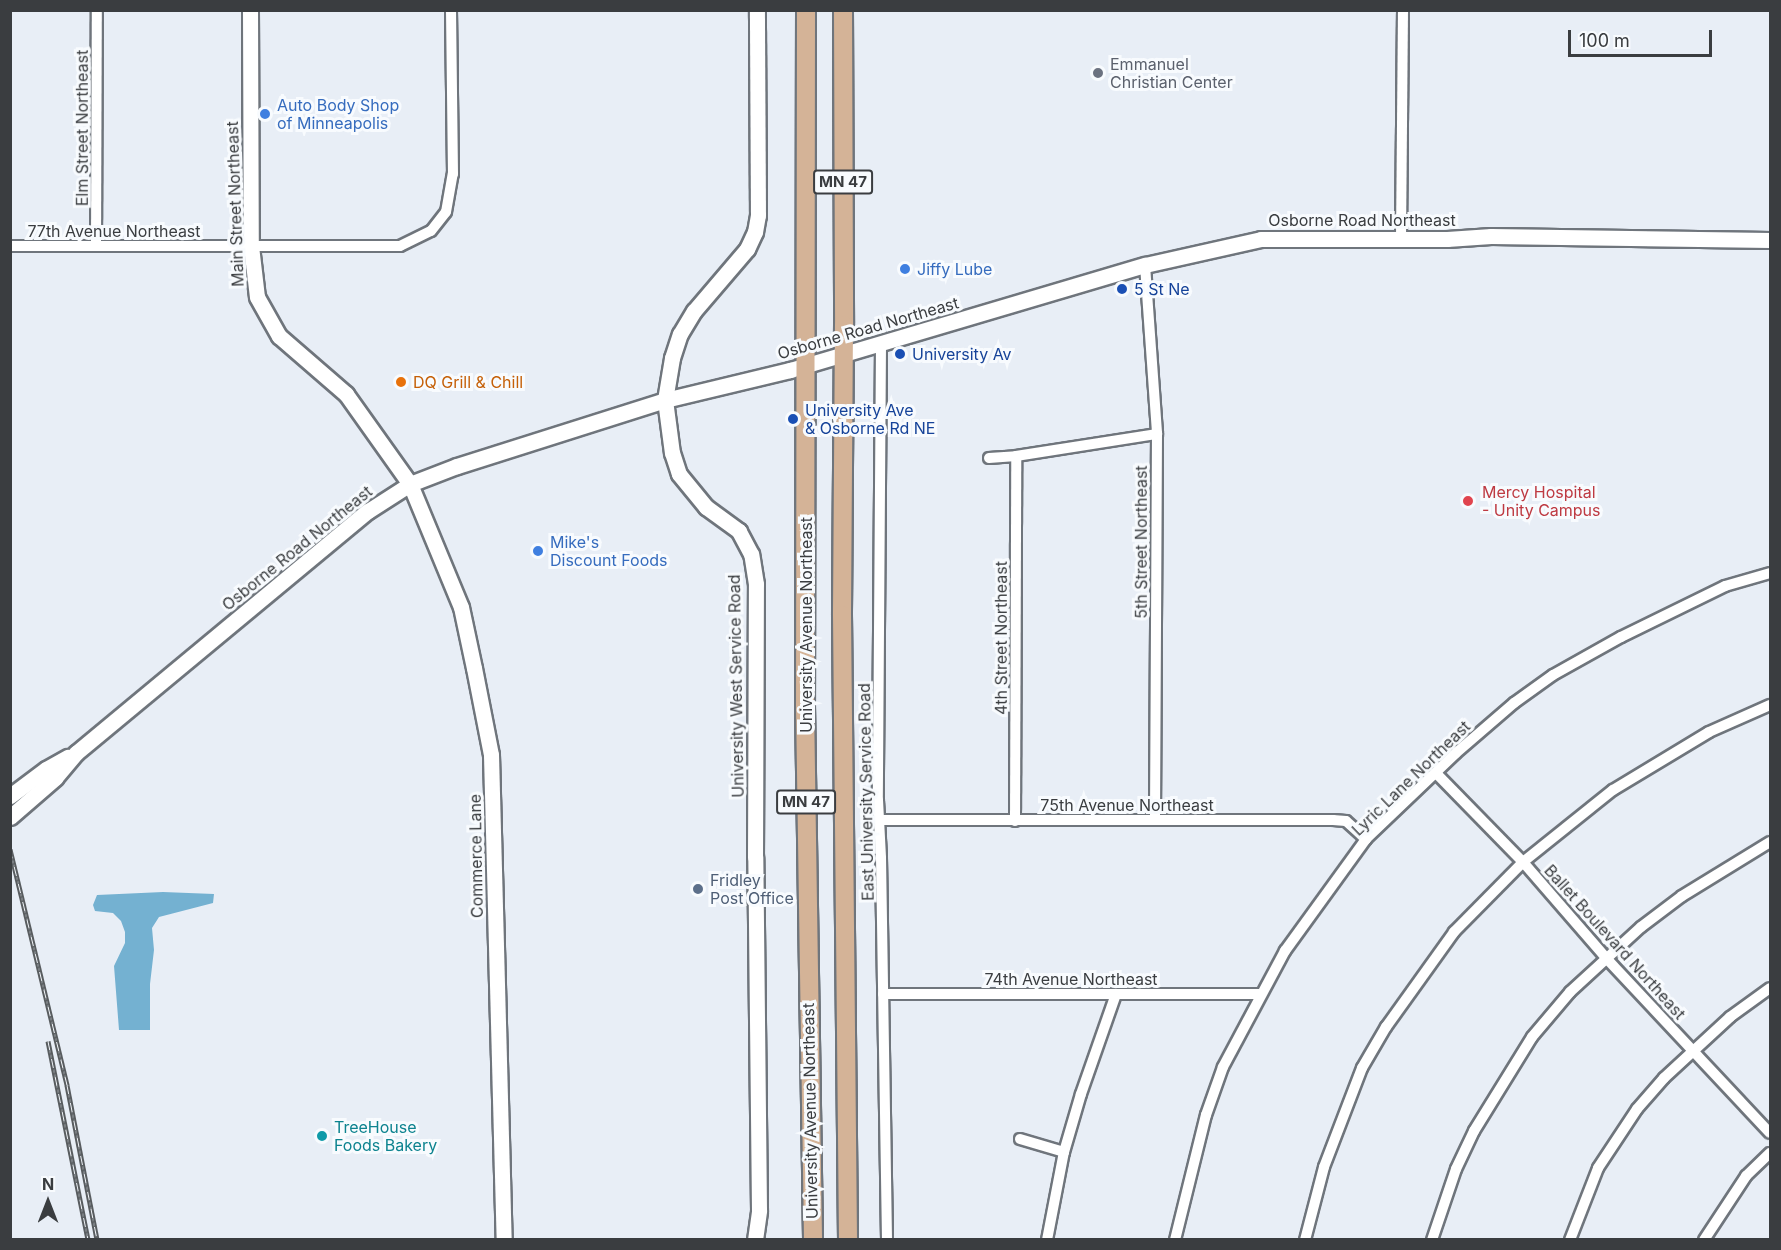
<!DOCTYPE html>
<style>
body{margin:0}
#map{position:relative;width:1781px;height:1250px;overflow:hidden;background:#e8eef6;font-family:Inter,sans-serif}
div>[style]{position:absolute}
.water>*{inset:0;background:#74b1d1}
.roads{filter:drop-shadow(2px 0 #6f757c) drop-shadow(-2px 0 #6f757c) drop-shadow(0 2px #6f757c) drop-shadow(0 -2px #6f757c)}
.street>*{height:10px;margin:-5px;padding:0 5px;transform-origin:5px;border-radius:5px;background:#fff}
.secondary>*{height:15px;margin:-7.5px;padding:0 7.5px;transform-origin:7.5px;border-radius:7.5px;background:#fff}
.primary>*{height:18px;margin:-9px;padding:0 9px;transform-origin:9px;border-radius:9px;background:#d4b397}
.rail>*{height:5px;margin-top:-2.5px;transform-origin:0;background:repeating-linear-gradient(90deg,#f8fbfe 0 9px,#585c5f 0 18px);box-sizing:border-box;border-block:2px solid #585c5f}
.dots>*{width:16px;height:16px;translate:-50% -50%;box-sizing:border-box;border:3px solid #f8fbfe;border-radius:50%}
span{translate:-50% -50%;white-space:nowrap;text-align:center;line-height:1.15;-webkit-text-stroke:6px #f8fbfe;paint-order:stroke}
.shield-label span{padding:2px 4px;background:#f8fbfe;border:2px solid;border-radius:4px;-webkit-text-stroke-width:0}
.shield-label{font-size:15px;color:#3a3d40;font-weight:700}
.worship-label{font-size:16px;color:#5b616d}
.left{translate:0 -50%;text-align:left}
.shop-label{font-size:16px;color:#366cbe}
.street-label{font-size:16px;color:#3a3d40}
.transit-label{font-size:16px;color:#164399}
.food-label{font-size:16px;color:#c56008}
.health-label{font-size:16px;color:#be3a42}
.service-label{font-size:16px;color:#4e5e75}
.culture-label{font-size:16px;color:#0d838f}
.frame{position:absolute;inset:0;border:12px solid #3a3d40;pointer-events:none}
.north{position:absolute;left:18px;top:1172px;width:60px;height:60px;-webkit-text-stroke:4px #f8fbfe;paint-order:stroke;rotate:0deg;font-size:16px;font-weight:700;line-height:24px;text-align:center;color:#3a3d40}
.north::after{content:'';display:block;margin:auto;width:21px;height:27px;background:#3a3d40;clip-path:polygon(50% 0,100% 100%,50% 72%,0 100%)}
.scale{position:absolute;left:1568px;top:30px;width:144px;height:27px;box-sizing:border-box;border:3px solid #3a3d40;border-top:0;padding-left:8px;font-size:18px;line-height:21px;white-space:nowrap;color:#3a3d40;-webkit-text-stroke:4px #f8fbfe;paint-order:stroke}
</style>
<div id="map">
<div class="water">
<i style="clip-path:polygon(163px 892px,214px 894px,213px 903px,159px 917px,152px 928px,154px 950px,150px 984px,150px 1030px,119px 1030px,114px 966px,125px 943px,125px 932px,121px 921px,113px 913px,95px 911px,93px 905px,97px 895px)"></i>
</div>
<div class="roads">
<div class="street">
<i style="left:1401px;top:239px;width:229px;rotate:-89.5deg"></i>
<i style="left:10px;top:246px;width:390px"></i>
<i style="left:400px;top:246px;width:34px;rotate:-26deg"></i>
<i style="left:431px;top:231px;width:24px;rotate:-52deg"></i>
<i style="left:446px;top:212px;width:39px;rotate:-80deg"></i>
<i style="left:453px;top:174px;width:164px;rotate:-90.7deg"></i>
<i style="left:96px;top:246px;width:236px;rotate:-89.8deg"></i>
<i style="left:1145px;top:265px;width:169px;rotate:85.9deg"></i>
<i style="left:1157px;top:434px;width:386px;rotate:90.3deg"></i>
<i style="left:881px;top:344px;width:456px;rotate:90.4deg"></i>
<i style="left:878px;top:800px;width:58px;rotate:87deg"></i>
<i style="left:881px;top:858px;width:382px;rotate:89.1deg"></i>
<i style="left:989px;top:458px;width:27px;rotate:-4deg"></i>
<i style="left:1016px;top:456px;width:143px;rotate:-8.9deg"></i>
<i style="left:1436px;top:773px;width:124px;rotate:45.7deg"></i>
<i style="left:1523px;top:862px;width:128px;rotate:49.1deg"></i>
<i style="left:1607px;top:959px;width:238px;rotate:46.9deg"></i>
<i style="left:880px;top:820px;width:453px"></i>
<i style="left:1333px;top:820px;width:13px;rotate:4deg"></i>
<i style="left:1346px;top:821px;width:27px;rotate:42deg"></i>
<i style="left:1015px;top:821px;width:365px;rotate:-89.8deg"></i>
<i style="left:883px;top:994px;width:376px"></i>
<i style="left:1020px;top:1139px;width:46px;rotate:16.5deg"></i>
<i style="left:1047px;top:1240px;width:90px;rotate:-79.1deg"></i>
<i style="left:1064px;top:1152px;width:60px;rotate:-73.7deg"></i>
<i style="left:1081px;top:1094px;width:106px;rotate:-70.7deg"></i>
<i style="left:1175px;top:1240px;width:129px;rotate:-76.1deg"></i>
<i style="left:1206px;top:1115px;width:51px;rotate:-70.5deg"></i>
<i style="left:1223px;top:1067px;width:132px;rotate:-61.9deg"></i>
<i style="left:1285px;top:951px;width:138px;rotate:-54.1deg"></i>
<i style="left:1366px;top:839px;width:124px;rotate:-43.7deg"></i>
<i style="left:1456px;top:753px;width:77px;rotate:-40.8deg"></i>
<i style="left:1514px;top:703px;width:48px;rotate:-35.7deg"></i>
<i style="left:1553px;top:675px;width:78px;rotate:-29.2deg"></i>
<i style="left:1621px;top:637px;width:116px;rotate:-26.1deg"></i>
<i style="left:1725px;top:586px;width:47px;rotate:-16.1deg"></i>
<i style="left:1305px;top:1240px;width:75px;rotate:-75.4deg"></i>
<i style="left:1324px;top:1167px;width:106px;rotate:-69deg"></i>
<i style="left:1362px;top:1068px;width:48px;rotate:-59.7deg"></i>
<i style="left:1386px;top:1027px;width:117px;rotate:-54.4deg"></i>
<i style="left:1454px;top:932px;width:98px;rotate:-45.4deg"></i>
<i style="left:1523px;top:862px;width:115px;rotate:-38.7deg"></i>
<i style="left:1613px;top:790px;width:112px;rotate:-31.1deg"></i>
<i style="left:1709px;top:732px;width:67px;rotate:-23.9deg"></i>
<i style="left:1432px;top:1240px;width:75px;rotate:-71.3deg"></i>
<i style="left:1456px;top:1169px;width:42px;rotate:-64.7deg"></i>
<i style="left:1474px;top:1131px;width:110px;rotate:-58.3deg"></i>
<i style="left:1532px;top:1037px;width:59px;rotate:-49.8deg"></i>
<i style="left:1570px;top:992px;width:96px;rotate:-42.5deg"></i>
<i style="left:1641px;top:927px;width:51px;rotate:-37.1deg"></i>
<i style="left:1682px;top:896px;width:103px;rotate:-31.5deg"></i>
<i style="left:1570px;top:1240px;width:77px;rotate:-68.7deg"></i>
<i style="left:1598px;top:1168px;width:71px;rotate:-56.5deg"></i>
<i style="left:1637px;top:1109px;width:41px;rotate:-48.9deg"></i>
<i style="left:1664px;top:1078px;width:90px;rotate:-42.7deg"></i>
<i style="left:1730px;top:1017px;width:49px;rotate:-35.9deg"></i>
<i style="left:1704px;top:1240px;width:77px;rotate:-56.7deg"></i>
<i style="left:1746px;top:1176px;width:33px;rotate:-44deg"></i>
</div>
<div class="secondary">
<i style="left:250px;top:10px;width:236px;rotate:89.8deg"></i>
<i style="left:251px;top:246px;width:51px;rotate:83.3deg"></i>
<i style="left:257px;top:297px;width:45px;rotate:60.6deg"></i>
<i style="left:279px;top:336px;width:89px;rotate:40.9deg"></i>
<i style="left:346px;top:394px;width:110px;rotate:54.6deg"></i>
<i style="left:410px;top:484px;width:133px;rotate:67.5deg"></i>
<i style="left:461px;top:607px;width:62px;rotate:78deg"></i>
<i style="left:474px;top:668px;width:89px;rotate:78.9deg"></i>
<i style="left:491px;top:755px;width:485px;rotate:88.5deg"></i>
<i style="left:10px;top:796px;width:45px;rotate:-36.9deg"></i>
<i style="left:46px;top:769px;width:25px;rotate:-29deg"></i>
<i style="left:10px;top:817px;width:60px;rotate:-40.9deg"></i>
<i style="left:55px;top:778px;width:33px;rotate:-50deg"></i>
<i style="left:76px;top:753px;width:379px;rotate:-39.7deg"></i>
<i style="left:368px;top:511px;width:50px;rotate:-32.7deg"></i>
<i style="left:410px;top:484px;width:50px;rotate:-21deg"></i>
<i style="left:457px;top:466px;width:218px;rotate:-17.6deg"></i>
<i style="left:665px;top:400px;width:129px;rotate:-13.5deg"></i>
<i style="left:790px;top:370px;width:370px;rotate:-16.5deg"></i>
<i style="left:1145px;top:265px;width:119px;rotate:-12.6deg"></i>
<i style="left:1261px;top:239px;width:186px"></i>
<i style="left:1447px;top:239px;width:44px;rotate:-3.9deg"></i>
<i style="left:1491px;top:236px;width:279px;rotate:0.8deg"></i>
<i style="left:755px;top:1240px;width:30px;rotate:-82deg"></i>
<i style="left:759px;top:1210px;width:353px;rotate:-90.6deg"></i>
<i style="left:755px;top:857px;width:273px;rotate:-89.8deg"></i>
<i style="left:756px;top:584px;width:30px;rotate:-99deg"></i>
<i style="left:751px;top:554px;width:26px;rotate:-118deg"></i>
<i style="left:739px;top:531px;width:41px;rotate:-144deg"></i>
<i style="left:706px;top:507px;width:43px;rotate:-129.3deg"></i>
<i style="left:679px;top:474px;width:22px;rotate:-108deg"></i>
<i style="left:672px;top:453px;width:53px;rotate:-97.5deg"></i>
<i style="left:665px;top:400px;width:43px;rotate:-80.5deg"></i>
<i style="left:672px;top:358px;width:25px;rotate:-72deg"></i>
<i style="left:680px;top:334px;width:27px;rotate:-59deg"></i>
<i style="left:694px;top:311px;width:82px;rotate:-49.5deg"></i>
<i style="left:747px;top:249px;width:19px;rotate:-65deg"></i>
<i style="left:755px;top:232px;width:17px;rotate:-80deg"></i>
<i style="left:758px;top:215px;width:205px;rotate:-90.3deg"></i>
</div>
<div class="primary">
<i style="left:806px;top:10px;width:695px;rotate:90.08deg"></i>
<i style="left:805px;top:705px;width:535px;rotate:89.14deg"></i>
<i style="left:843px;top:10px;width:315px;rotate:89.8deg"></i>
<i style="left:844px;top:325px;width:290px;rotate:90.4deg"></i>
<i style="left:842px;top:615px;width:625px;rotate:89.45deg"></i>
</div>
</div>
<div class="rail">
<i style="left:10px;top:849px;width:243px;rotate:76.4deg"></i>
<i style="left:67px;top:1085px;width:158px;rotate:79deg"></i>
<i style="left:48px;top:1041px;width:203px;rotate:78.6deg"></i>
</div>
<div class="dots">
<i style="left:1098px;top:73px;background:#6b7280"></i>
<i style="left:265px;top:114px;background:#3f7fe0"></i>
<i style="left:905px;top:269px;background:#3f7fe0"></i>
<i style="left:1122px;top:289px;background:#1a4fb4"></i>
<i style="left:900px;top:354px;background:#1a4fb4"></i>
<i style="left:401px;top:382px;background:#e8710a"></i>
<i style="left:793px;top:419px;background:#1a4fb4"></i>
<i style="left:1468px;top:501px;background:#e0444e"></i>
<i style="left:538px;top:551px;background:#3f7fe0"></i>
<i style="left:698px;top:889px;background:#5c6f8a"></i>
<i style="left:322px;top:1136px;background:#0f9aa8"></i>
</div>
<div class="shield-label">
<span style="left:843px;top:182px">MN 47</span>
<span style="left:806px;top:802px">MN 47</span>
</div>
<div class="worship-label">
<span class="left" style="left:1110px;top:73px">Emmanuel<br>Christian Center</span>
</div>
<div class="shop-label">
<span class="left" style="left:277px;top:114px">Auto Body Shop<br>of Minneapolis</span>
<span class="left" style="left:917px;top:269px">Jiffy Lube</span>
<span class="left" style="left:550px;top:551px">Mike's<br>Discount Foods</span>
</div>
<div class="street-label">
<span style="left:82px;top:128px;rotate:-90deg">Elm Street Northeast</span>
<span style="left:235px;top:204px;rotate:-92deg">Main Street Northeast</span>
<span style="left:1362px;top:220px">Osborne Road Northeast</span>
<span style="left:114px;top:231px">77th Avenue Northeast</span>
<span style="left:868px;top:328px;rotate:-16deg">Osborne Road Northeast</span>
<span style="left:1141px;top:542px;rotate:-90deg">5th Street Northeast</span>
<span style="left:297px;top:548px;rotate:-39deg">Osborne Road Northeast</span>
<span style="left:806px;top:625px;rotate:-90deg">University Avenue Northeast</span>
<span style="left:1001px;top:638px;rotate:-90deg">4th Street Northeast</span>
<span style="left:736px;top:686px;rotate:-91deg">University West Service Road</span>
<span style="left:1411px;top:778px;rotate:-44deg">Lyric Lane Northeast</span>
<span style="left:866px;top:792px;rotate:-91deg">East University Service Road</span>
<span style="left:1127px;top:805px">75th Avenue Northeast</span>
<span style="left:476px;top:856px;rotate:-91deg">Commerce Lane</span>
<span style="left:1615px;top:942px;rotate:48deg">Ballet Boulevard Northeast</span>
<span style="left:1071px;top:979px">74th Avenue Northeast</span>
<span style="left:810px;top:1111px;rotate:-91deg">University Avenue Northeast</span>
</div>
<div class="transit-label">
<span class="left" style="left:1134px;top:289px">5 St Ne</span>
<span class="left" style="left:912px;top:354px">University Av</span>
<span class="left" style="left:805px;top:419px">University Ave<br>&amp; Osborne Rd NE</span>
</div>
<div class="food-label">
<span class="left" style="left:413px;top:382px">DQ Grill &amp; Chill</span>
</div>
<div class="health-label">
<span class="left" style="left:1482px;top:501px">Mercy Hospital<br>- Unity Campus</span>
</div>
<div class="service-label">
<span class="left" style="left:710px;top:889px">Fridley<br>Post Office</span>
</div>
<div class="culture-label">
<span class="left" style="left:334px;top:1136px">TreeHouse<br>Foods Bakery</span>
</div>
<div class="frame"></div>
<div class="north">N</div>
<div class="scale">100 m</div>
</div>
